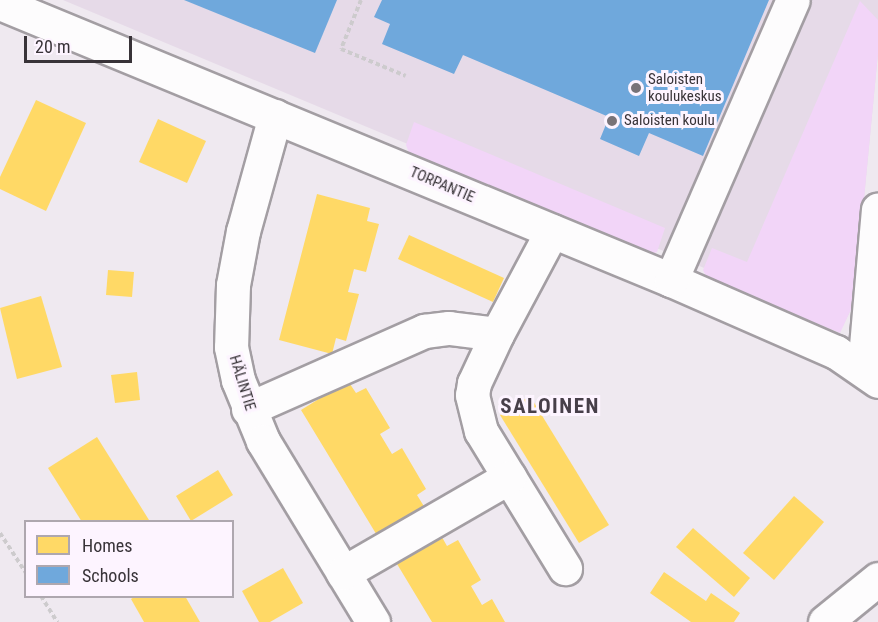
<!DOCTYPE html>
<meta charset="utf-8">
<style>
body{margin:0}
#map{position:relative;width:878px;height:622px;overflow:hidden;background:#efe9f0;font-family:"Roboto Condensed",sans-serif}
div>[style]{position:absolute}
.built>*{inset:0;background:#e6dae8}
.green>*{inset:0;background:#f2d5f8}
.homes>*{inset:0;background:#ffd966}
.schools>*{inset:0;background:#6fa8dc}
.path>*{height:4px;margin-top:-2px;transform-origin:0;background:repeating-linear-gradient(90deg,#cdcbcd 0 4.5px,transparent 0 7.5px)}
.roads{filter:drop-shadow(2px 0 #a39ea3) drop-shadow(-2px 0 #a39ea3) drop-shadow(0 2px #a39ea3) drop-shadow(0 -2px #a39ea3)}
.minor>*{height:33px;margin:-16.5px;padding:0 16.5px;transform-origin:16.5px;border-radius:16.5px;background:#fdfcfd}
.dots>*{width:16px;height:16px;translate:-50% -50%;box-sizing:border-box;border:3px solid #fdf4ff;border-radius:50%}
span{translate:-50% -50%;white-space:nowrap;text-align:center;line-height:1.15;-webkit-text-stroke:6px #fdf4ff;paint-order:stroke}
.poi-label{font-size:15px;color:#383338}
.left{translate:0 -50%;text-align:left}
.street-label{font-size:15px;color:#383338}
.district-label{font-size:21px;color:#473f49;font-weight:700;letter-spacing:1.5px}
.legend{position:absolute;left:24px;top:520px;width:210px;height:78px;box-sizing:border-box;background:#fdf4ff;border:2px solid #aea7af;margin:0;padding:8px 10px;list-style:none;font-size:18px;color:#383338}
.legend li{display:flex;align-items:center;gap:12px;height:30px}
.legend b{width:30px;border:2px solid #aea7af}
.scale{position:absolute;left:24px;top:36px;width:108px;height:27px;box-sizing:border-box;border:3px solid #383338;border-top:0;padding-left:8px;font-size:18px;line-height:21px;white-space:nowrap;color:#383338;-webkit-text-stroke:4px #fdf4ff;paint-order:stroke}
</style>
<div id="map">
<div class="built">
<i style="clip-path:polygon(63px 0,878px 0,878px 53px,854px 303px,843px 326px)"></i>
</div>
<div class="green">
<i style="clip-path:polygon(860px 1px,878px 20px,878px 53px,854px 303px,840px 333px,707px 279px,703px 270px,712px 248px,747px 262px)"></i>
<i style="clip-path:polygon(414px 122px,665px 228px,657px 252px,649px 255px,409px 153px,406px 145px)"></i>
</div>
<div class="homes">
<i style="clip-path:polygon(36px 100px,86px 123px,46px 211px,0 189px,0 177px)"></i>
<i style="clip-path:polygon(158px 119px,206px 141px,187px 183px,139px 162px)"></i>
<i style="clip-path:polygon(317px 194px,370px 208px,367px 221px,379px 224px,366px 272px,354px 269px,348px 292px,359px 294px,346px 341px,336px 338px,332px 354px,279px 340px)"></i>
<i style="clip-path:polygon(409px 235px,504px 278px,493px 302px,398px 259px)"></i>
<i style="clip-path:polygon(108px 270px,134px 272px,132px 297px,106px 295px)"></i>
<i style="clip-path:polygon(41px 296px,62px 367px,17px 379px,0 308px)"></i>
<i style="clip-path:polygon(137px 372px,140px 400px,115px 403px,111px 375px)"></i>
<i style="clip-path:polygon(348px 381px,356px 393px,366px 388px,390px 428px,380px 434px,392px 454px,402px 448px,426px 489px,417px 495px,425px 508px,378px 537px,301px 410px)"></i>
<i style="clip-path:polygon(530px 396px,609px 525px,579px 543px,500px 415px)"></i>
<i style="clip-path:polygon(97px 437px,149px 520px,147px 522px,82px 522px,48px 468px)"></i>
<i style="clip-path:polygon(218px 470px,233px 495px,191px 521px,176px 496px)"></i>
<i style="clip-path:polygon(794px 496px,824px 522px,774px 580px,743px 553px)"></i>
<i style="clip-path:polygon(693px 528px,750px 578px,734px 597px,676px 547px)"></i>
<i style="clip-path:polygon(439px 532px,447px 546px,458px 540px,481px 580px,471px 586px,482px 605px,492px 599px,505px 622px,432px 622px,394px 559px)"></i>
<i style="clip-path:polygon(283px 568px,303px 603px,270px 622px,259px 622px,242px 591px)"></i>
<i style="clip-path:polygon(664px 572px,706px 601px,711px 593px,740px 613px,734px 622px,691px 622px,650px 593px)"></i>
<i style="clip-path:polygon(136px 596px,185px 596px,200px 622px,144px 622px,131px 599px)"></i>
</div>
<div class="schools">
<i style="clip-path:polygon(184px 0,337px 0,315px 53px)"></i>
<i style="clip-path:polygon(382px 0,769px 0,703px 156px,649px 133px,639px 156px,600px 139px,609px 117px,463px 55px,454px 74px,382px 44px,390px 24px,374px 17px)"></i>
</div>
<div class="path">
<i style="left:361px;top:0;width:53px;rotate:112.2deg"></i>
<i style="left:341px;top:49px;width:70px;rotate:22.6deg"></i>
<i style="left:0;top:533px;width:48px;rotate:57deg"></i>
<i style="left:41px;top:596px;width:31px;rotate:58deg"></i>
</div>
<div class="roads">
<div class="minor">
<i style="left:0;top:3px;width:726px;rotate:22.43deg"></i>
<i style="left:671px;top:280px;width:180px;rotate:23.6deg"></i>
<i style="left:836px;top:352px;width:51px;rotate:34.6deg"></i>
<i style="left:275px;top:116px;width:119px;rotate:105.5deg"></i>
<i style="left:243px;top:231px;width:55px;rotate:100.5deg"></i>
<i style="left:233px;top:285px;width:62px;rotate:91.8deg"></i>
<i style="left:231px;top:347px;width:34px;rotate:78deg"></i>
<i style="left:238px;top:380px;width:66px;rotate:67.7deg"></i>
<i style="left:263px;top:441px;width:212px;rotate:58.7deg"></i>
<i style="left:552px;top:231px;width:117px;rotate:118.1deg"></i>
<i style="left:497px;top:334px;width:54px;rotate:115.1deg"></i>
<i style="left:474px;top:383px;width:12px;rotate:99deg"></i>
<i style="left:472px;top:395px;width:37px;rotate:76deg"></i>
<i style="left:481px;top:431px;width:161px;rotate:58.5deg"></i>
<i style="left:671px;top:280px;width:305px;rotate:-66.5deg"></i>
<i style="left:864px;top:369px;width:160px;rotate:-85deg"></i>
<i style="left:248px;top:409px;width:193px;rotate:-23.9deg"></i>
<i style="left:424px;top:331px;width:25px;rotate:-7deg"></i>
<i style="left:449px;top:328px;width:48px;rotate:7.1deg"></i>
<i style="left:343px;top:573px;width:192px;rotate:-30deg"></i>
<i style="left:825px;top:622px;width:68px;rotate:-39.1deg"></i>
</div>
</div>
<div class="dots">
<i style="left:636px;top:88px;background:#787378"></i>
<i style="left:612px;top:121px;background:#787378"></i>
</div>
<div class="poi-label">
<span class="left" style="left:648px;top:88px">Saloisten<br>koulukeskus</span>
<span class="left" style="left:624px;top:121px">Saloisten koulu</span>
</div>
<div class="street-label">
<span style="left:442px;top:185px;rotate:23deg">TORPANTIE</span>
<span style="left:242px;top:383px;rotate:73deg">HÄLINTIE</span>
</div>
<div class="district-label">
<span style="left:550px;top:406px">SALOINEN</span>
</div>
<ul class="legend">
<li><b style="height:16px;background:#ffd966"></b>Homes</li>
<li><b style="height:16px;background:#6fa8dc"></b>Schools</li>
</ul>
<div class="scale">20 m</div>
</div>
